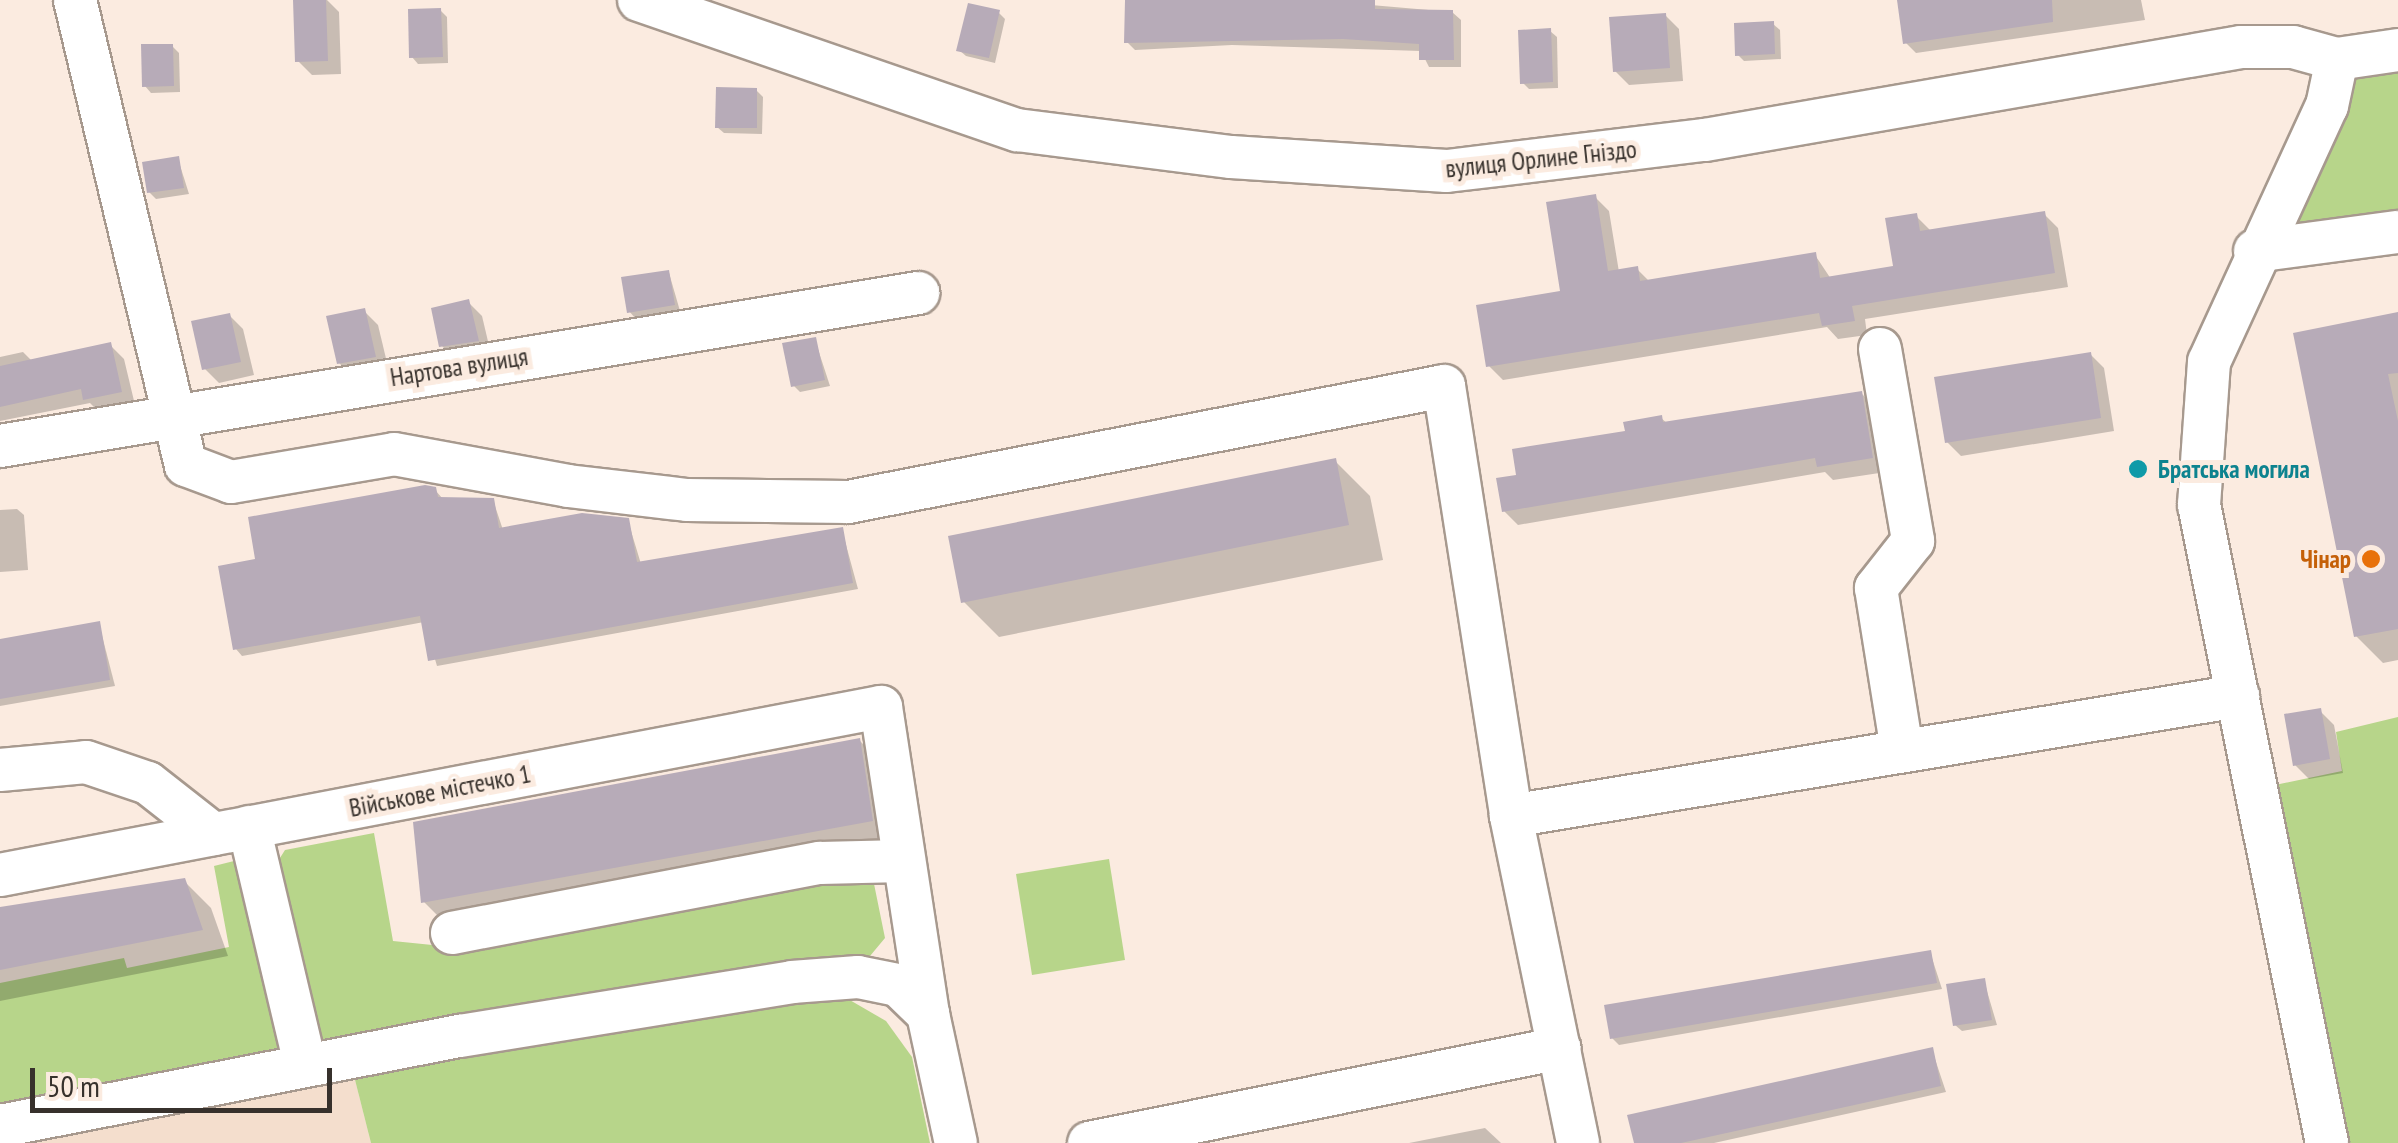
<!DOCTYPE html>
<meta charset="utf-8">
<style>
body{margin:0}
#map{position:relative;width:2398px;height:1143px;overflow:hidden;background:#fbebe0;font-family:"PT Sans Narrow",sans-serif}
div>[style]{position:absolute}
.built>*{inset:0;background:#f4decd}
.green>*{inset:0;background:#b7d58a}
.shadow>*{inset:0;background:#0003}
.building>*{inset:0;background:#b7abb8}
.roads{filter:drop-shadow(2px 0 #a7998e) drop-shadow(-2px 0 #a7998e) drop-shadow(0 2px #a7998e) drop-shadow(0 -2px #a7998e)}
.minor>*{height:42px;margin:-21px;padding:0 21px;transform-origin:21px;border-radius:21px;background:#fff}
.dots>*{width:28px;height:28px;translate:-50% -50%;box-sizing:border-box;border:5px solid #fbebe0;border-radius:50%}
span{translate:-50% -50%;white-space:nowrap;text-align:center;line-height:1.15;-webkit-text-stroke:10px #fbebe0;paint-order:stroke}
.street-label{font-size:25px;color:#37312c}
.culture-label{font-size:25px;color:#0d838f;font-weight:700}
.left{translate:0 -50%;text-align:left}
.food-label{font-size:25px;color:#c56008;font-weight:700}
.right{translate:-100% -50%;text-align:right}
.scale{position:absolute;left:30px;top:1068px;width:302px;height:45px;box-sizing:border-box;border:5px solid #37312c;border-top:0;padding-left:12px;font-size:30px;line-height:35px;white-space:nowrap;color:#37312c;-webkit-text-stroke:8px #fbebe0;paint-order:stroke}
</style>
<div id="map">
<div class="built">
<i style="clip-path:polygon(351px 1064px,371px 1143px,0 1143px)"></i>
</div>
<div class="green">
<i style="clip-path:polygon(2398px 50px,2398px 232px,2286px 250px,2337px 59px)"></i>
<i style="clip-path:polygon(2398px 717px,2398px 1143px,2345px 1143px,2275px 785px,2342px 771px,2336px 732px)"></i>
<i style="clip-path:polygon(374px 833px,393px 941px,452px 947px,872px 874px,885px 938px,865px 962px,323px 1045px,314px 1034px,273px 869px,285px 850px)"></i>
<i style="clip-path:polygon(1109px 859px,1125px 960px,1032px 975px,1016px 874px)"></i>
<i style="clip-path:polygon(234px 861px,247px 871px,282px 1052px,0 1106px,0 983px,124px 958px,127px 968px,229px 947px,214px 866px)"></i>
<i style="clip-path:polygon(794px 994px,848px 999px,886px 1021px,912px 1057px,930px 1143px,371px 1143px,351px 1064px)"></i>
</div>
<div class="shadow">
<i style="clip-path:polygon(296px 0,327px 0,339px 12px,341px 74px,312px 75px,298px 61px)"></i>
<i style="clip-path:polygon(1127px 0,1313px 0,1452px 12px,1461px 20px,1461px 67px,1429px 67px,1421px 51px,1232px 45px,1135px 50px,1127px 42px)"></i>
<i style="clip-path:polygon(1899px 0,2141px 0,2145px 20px,1916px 53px,1906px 43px)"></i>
<i style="clip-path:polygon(440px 10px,447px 17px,448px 63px,418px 64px,412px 57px)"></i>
<i style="clip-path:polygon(999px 13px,1005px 19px,995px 63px,966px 56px,959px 50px)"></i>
<i style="clip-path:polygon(1665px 15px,1679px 29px,1683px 81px,1629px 85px,1615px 71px)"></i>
<i style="clip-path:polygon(1773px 24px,1780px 30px,1781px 59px,1744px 61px,1738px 55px)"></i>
<i style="clip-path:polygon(1550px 31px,1557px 37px,1558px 88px,1529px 89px,1522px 82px)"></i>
<i style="clip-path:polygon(172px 46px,179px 53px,180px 92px,151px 93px,145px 86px)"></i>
<i style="clip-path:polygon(756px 90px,763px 97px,762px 134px,724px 133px,717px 127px)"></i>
<i style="clip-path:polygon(178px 159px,189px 194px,156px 199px,149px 192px)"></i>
<i style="clip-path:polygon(1595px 197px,1609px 211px,1619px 272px,1637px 269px,1650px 282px,1815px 255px,1831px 279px,1896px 268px,1916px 216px,1930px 230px,2044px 214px,2058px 228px,2068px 287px,1865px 319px,1867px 335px,1838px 339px,1827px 327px,1503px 380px,1489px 366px,1563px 293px)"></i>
<i style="clip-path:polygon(669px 273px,680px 311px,635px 318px,629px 311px)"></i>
<i style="clip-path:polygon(468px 302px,482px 316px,491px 354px,456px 360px,442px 346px)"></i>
<i style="clip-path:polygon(364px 311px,378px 325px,389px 371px,354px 377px,339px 363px)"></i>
<i style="clip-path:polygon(2398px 314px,2398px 660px,2383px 663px,2356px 636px,2296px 335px)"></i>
<i style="clip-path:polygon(229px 315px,243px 329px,254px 375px,219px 383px,205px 369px)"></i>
<i style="clip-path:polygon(815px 340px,830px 386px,800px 392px,794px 386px)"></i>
<i style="clip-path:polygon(110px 345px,124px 359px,135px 405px,100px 413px,90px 403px,0 421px,0 357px,23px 352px,33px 362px)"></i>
<i style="clip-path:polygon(2090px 354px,2104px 368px,2114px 431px,1961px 456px,1947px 442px)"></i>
<i style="clip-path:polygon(1861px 393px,1875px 407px,1886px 472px,1833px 480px,1825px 472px,1518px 525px,1504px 511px,1519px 478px,1661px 418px,1668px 424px)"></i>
<i style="clip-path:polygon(1335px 461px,1370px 496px,1383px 560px,999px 637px,964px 602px)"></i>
<i style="clip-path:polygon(435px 490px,443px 499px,493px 500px,503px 530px,628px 521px,641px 564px,842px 530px,858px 589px,437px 666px,424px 622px,242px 656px,236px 649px,258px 561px)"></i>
<i style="clip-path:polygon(17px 509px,24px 515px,28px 570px,0 572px,0 510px)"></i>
<i style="clip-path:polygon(99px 624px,115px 686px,0 706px,0 642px)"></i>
<i style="clip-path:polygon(2320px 711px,2334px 725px,2343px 773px,2309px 779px,2295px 765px)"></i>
<i style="clip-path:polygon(860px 741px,886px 767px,898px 847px,450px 928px,424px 902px)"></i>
<i style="clip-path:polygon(184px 881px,211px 908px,228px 956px,0 1001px,0 909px)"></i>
<i style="clip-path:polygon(1930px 952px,1942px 989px,1619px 1045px,1612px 1038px)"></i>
<i style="clip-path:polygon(1984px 981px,1997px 1025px,1962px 1031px,1955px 1025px)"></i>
<i style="clip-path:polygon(1932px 1050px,1946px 1092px,1714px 1143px,1636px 1143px)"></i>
<i style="clip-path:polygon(1485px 1128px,1501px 1143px,1409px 1143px)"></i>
</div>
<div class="building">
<i style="clip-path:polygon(293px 0,326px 0,328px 61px,295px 62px)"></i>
<i style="clip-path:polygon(1125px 0,1375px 0,1375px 9px,1453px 10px,1454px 60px,1419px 60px,1419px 44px,1343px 39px,1124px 43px)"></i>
<i style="clip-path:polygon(1897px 0,2052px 0,2053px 22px,1903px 44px)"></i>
<i style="clip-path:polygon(968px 3px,1000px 10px,989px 58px,956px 51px)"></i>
<i style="clip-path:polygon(441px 8px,443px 57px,409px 58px,408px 9px)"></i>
<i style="clip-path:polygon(1666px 13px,1670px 68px,1613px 72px,1609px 17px)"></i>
<i style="clip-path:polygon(1774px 21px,1775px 54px,1735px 56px,1734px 23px)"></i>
<i style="clip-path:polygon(1551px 28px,1553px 82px,1520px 84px,1518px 30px)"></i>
<i style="clip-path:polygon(141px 44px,173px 44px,174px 86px,142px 87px)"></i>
<i style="clip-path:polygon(716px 87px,757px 88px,757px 128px,715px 128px)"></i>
<i style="clip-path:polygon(179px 156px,184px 188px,147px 193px,142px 162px)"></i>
<i style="clip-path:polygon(1596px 194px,1608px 271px,1638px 266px,1640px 281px,1816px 252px,1820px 278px,1893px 266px,1885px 218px,1917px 213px,1920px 231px,2045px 211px,2055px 273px,1852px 306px,1855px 321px,1822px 326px,1819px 313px,1486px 367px,1476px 305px,1560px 291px,1546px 202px)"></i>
<i style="clip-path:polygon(669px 270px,675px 305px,627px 313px,621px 277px)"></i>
<i style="clip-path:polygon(469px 299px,479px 341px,439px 347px,431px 308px)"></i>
<i style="clip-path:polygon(365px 308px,376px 357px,337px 364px,326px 316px)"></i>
<i style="clip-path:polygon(2398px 312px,2398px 373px,2388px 374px,2398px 421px,2398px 629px,2354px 637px,2293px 333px)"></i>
<i style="clip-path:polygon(230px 313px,241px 362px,202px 370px,191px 321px)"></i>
<i style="clip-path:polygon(816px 337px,825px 380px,791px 387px,782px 343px)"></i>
<i style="clip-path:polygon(111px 342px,122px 392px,83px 400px,81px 389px,0 407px,0 366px)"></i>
<i style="clip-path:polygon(2091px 352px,2101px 418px,1945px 443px,1934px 377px)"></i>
<i style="clip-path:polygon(1862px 391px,1873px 458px,1817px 467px,1815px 458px,1502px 512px,1496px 478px,1516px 475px,1512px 449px,1625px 431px,1623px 422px,1662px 415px,1663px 422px)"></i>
<i style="clip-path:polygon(1336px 458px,1349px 525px,961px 603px,948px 536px)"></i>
<i style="clip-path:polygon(425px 485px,436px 487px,438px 497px,494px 498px,499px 528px,582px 513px,629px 518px,637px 562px,843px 527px,853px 583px,428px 661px,420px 616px,233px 650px,218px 566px,255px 559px,248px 517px)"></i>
<i style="clip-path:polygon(100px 621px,110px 680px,0 699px,0 639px)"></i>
<i style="clip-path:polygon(2321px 708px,2330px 759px,2293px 766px,2284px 714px)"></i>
<i style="clip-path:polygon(860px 738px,873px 821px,421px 903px,413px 822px)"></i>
<i style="clip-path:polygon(185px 878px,203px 930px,0 970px,0 907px)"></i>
<i style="clip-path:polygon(1931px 950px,1937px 983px,1610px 1039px,1604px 1005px)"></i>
<i style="clip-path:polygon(1985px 978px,1992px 1020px,1953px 1026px,1946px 984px)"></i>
<i style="clip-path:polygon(1933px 1047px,1941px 1086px,1681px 1143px,1634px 1143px,1627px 1115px)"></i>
</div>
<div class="roads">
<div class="minor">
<i style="left:75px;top:0;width:478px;rotate:76.6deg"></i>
<i style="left:186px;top:465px;width:48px;rotate:20.7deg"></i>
<i style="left:231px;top:482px;width:165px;rotate:-9.7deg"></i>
<i style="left:394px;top:454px;width:177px;rotate:10.4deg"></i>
<i style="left:568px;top:486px;width:120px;rotate:6.7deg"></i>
<i style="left:687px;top:500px;width:161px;rotate:0.7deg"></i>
<i style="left:848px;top:502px;width:607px;rotate:-11.01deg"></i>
<i style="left:1444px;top:386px;width:435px;rotate:81.1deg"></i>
<i style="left:1511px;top:816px;width:334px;rotate:78.4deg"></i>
<i style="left:639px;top:0;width:400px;rotate:19deg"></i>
<i style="left:1017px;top:130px;width:216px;rotate:7.2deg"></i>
<i style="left:1231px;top:157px;width:216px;rotate:3.7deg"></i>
<i style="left:1447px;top:171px;width:260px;rotate:-6.9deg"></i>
<i style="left:1705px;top:140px;width:544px;rotate:-9.84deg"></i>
<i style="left:2241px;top:47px;width:52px"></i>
<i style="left:2293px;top:47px;width:46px;rotate:15.3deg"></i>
<i style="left:2337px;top:59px;width:62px;rotate:-8.4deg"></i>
<i style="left:2255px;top:251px;width:144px;rotate:-7.6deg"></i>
<i style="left:1880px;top:349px;width:195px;rotate:80.2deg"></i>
<i style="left:1913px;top:541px;width:60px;rotate:128.2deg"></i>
<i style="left:1876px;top:588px;width:164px;rotate:80.9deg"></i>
<i style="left:0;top:446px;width:931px;rotate:-9.46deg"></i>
<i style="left:0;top:770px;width:86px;rotate:-5.3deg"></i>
<i style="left:86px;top:762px;width:65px;rotate:18.7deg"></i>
<i style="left:148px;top:783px;width:83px;rotate:38.1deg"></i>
<i style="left:1511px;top:816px;width:737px;rotate:-9.37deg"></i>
<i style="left:249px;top:827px;width:244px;rotate:76.7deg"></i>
<i style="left:0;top:875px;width:897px;rotate:-10.8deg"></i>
<i style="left:881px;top:707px;width:311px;rotate:81.3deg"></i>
<i style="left:928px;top:1014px;width:132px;rotate:77.8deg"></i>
<i style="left:452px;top:933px;width:375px;rotate:-10.8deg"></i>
<i style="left:820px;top:863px;width:83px;rotate:-1.4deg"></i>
<i style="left:0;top:1126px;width:469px;rotate:-11.1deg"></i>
<i style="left:460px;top:1036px;width:336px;rotate:-9.2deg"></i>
<i style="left:792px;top:982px;width:66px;rotate:-4.3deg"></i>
<i style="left:858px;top:977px;width:41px;rotate:11.3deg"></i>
<i style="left:898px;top:985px;width:42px;rotate:44deg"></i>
<i style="left:1089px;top:1143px;width:480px;rotate:-11.4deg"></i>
<i style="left:2327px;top:1143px;width:651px;rotate:-101.34deg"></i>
<i style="left:2199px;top:505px;width:143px;rotate:-86deg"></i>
<i style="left:2209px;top:362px;width:282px;rotate:-65.3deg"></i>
<i style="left:2327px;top:106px;width:48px;rotate:-78deg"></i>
</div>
</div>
<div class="dots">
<i style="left:2138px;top:469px;background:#0f9aa8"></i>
<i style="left:2371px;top:559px;background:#e8710a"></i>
</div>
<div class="street-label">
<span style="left:1541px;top:159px;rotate:-6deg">вулиця Орлине Гніздо</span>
<span style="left:459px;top:367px;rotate:-9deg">Нартова вулиця</span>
<span style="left:440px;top:791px;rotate:-11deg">Військове містечко 1</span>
</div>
<div class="culture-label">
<span class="left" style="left:2158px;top:469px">Братська могила</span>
</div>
<div class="food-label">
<span class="right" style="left:2351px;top:559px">Чінар</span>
</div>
<div class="scale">50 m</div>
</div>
